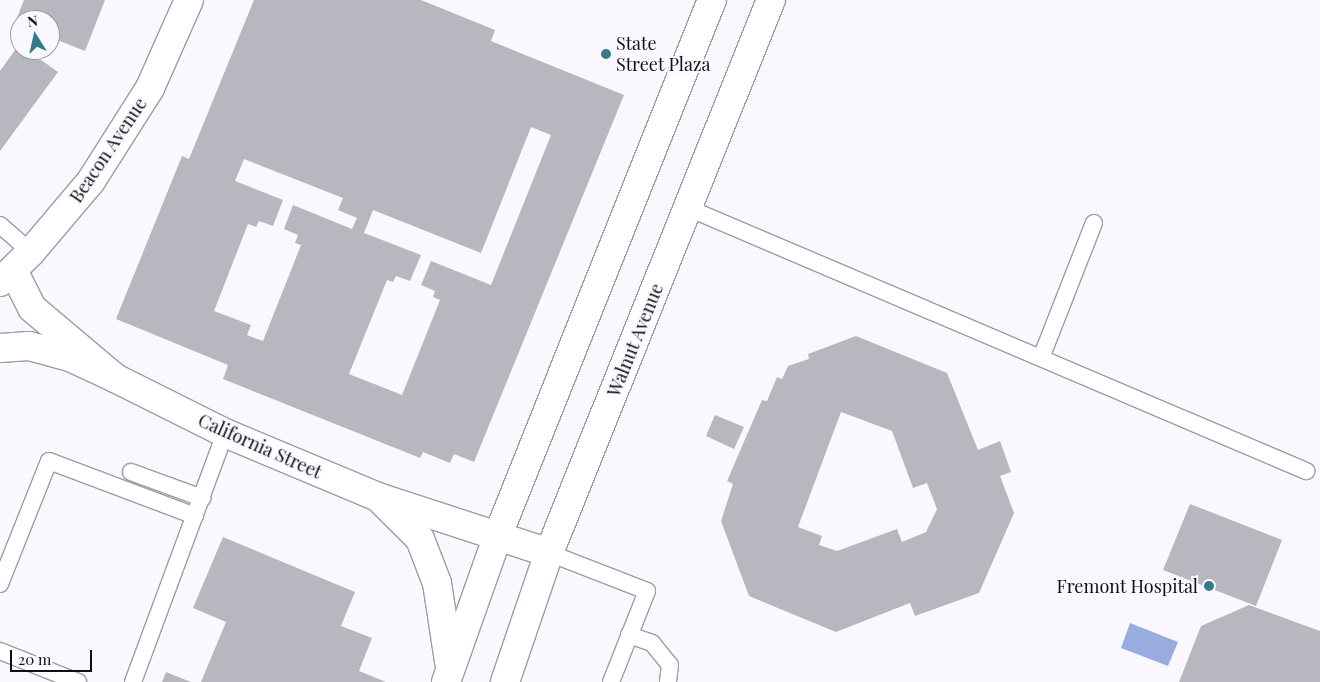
<!DOCTYPE html>
<style>
body{margin:0}
#map{position:relative;width:1320px;height:682px;overflow:hidden;background:#faf7ff;font-family:"Playfair Display",serif}
div>[style]{position:absolute}
.water>*{inset:0;background:#98acdf}
.building>*{inset:0;background:#b7b7bf}
.roads{filter:drop-shadow(1px 0 #9f9ca3) drop-shadow(-1px 0 #9f9ca3) drop-shadow(0 1px #9f9ca3) drop-shadow(0 -1px #9f9ca3)}
.lane>*{height:16px;margin:-8px;padding:0 8px;transform-origin:8px;border-radius:8px;background:#fff}
.street>*{height:28px;margin:-14px;padding:0 14px;transform-origin:14px;border-radius:14px;background:#fff}
.secondary>*{height:28px;margin:-14px;padding:0 14px;transform-origin:14px;border-radius:14px;background:#fff}
.dots>*{width:14px;height:14px;translate:-50% -50%;box-sizing:border-box;border:2px solid #faf7ff;border-radius:50%}
span{translate:-50% -50%;white-space:nowrap;text-align:center;line-height:1.15;-webkit-text-stroke:4px #faf7ff;paint-order:stroke}
.poi-label{font-size:18px;color:#100f12}
.left{translate:0 -50%;text-align:left}
.right{translate:-100% -50%;text-align:right}
.street-label{font-size:18px;color:#100f12}
.north{position:absolute;left:10px;top:10px;width:50px;height:50px;box-sizing:border-box;background:#faf7ff;border:1px solid #9c9aa0;border-radius:50%;rotate:350deg;font-size:14px;font-weight:700;line-height:20px;text-align:center;color:#100f12}
.north::after{content:'';display:block;margin:auto;width:18px;height:22px;background:#347a87;clip-path:polygon(50% 0,100% 100%,50% 72%,0 100%)}
.scale{position:absolute;left:10px;top:650px;width:82px;height:22px;box-sizing:border-box;border:2px solid #100f12;border-top:0;padding-left:6px;font-size:15px;line-height:18px;white-space:nowrap;color:#100f12;-webkit-text-stroke:4px #faf7ff;paint-order:stroke}
</style>
<div id="map">
<div class="water">
<i style="clip-path:polygon(1130px 623px,1178px 642px,1168px 666px,1121px 648px)"></i>
</div>
<div class="building">
<i style="clip-path:polygon(24px 0,105px 0,85px 51px,50px 37px,50px 20px,15px 23px)"></i>
<i style="clip-path:polygon(evenodd,254px 0,421px 0,495px 30px,491px 41px,624px 95px,474px 462px,454px 454px,450px 463px,423px 452px,420px 458px,223px 379px,228px 365px,116px 319px,182px 156px,189px 159px,254px 0,531px 127px,551px 135px,491px 285px,431px 261px,421px 285px,435px 291px,433px 297px,440px 300px,402px 395px,349px 374px,387px 280px,393px 282px,396px 276px,410px 281px,421px 255px,364px 233px,373px 210px,481px 253px,531px 127px,254px 0,244px 159px,343px 198px,338px 210px,357px 218px,352px 229px,293px 205px,284px 229px,298px 235px,295px 243px,301px 245px,263px 341px,247px 335px,251px 325px,214px 311px,248px 224px,256px 227px,259px 221px,273px 226px,283px 200px,235px 181px,244px 159px)"></i>
<i style="clip-path:polygon(20px 43px,20px 50px,27px 50px,58px 72px,0 151px,0 71px)"></i>
<i style="clip-path:polygon(evenodd,856px 336px,947px 373px,978px 450px,1000px 441px,1011px 472px,1000px 476px,1014px 513px,979px 593px,915px 616px,910px 603px,836px 632px,749px 596px,721px 521px,733px 484px,727px 481px,762px 400px,767px 401px,777px 377px,782px 379px,788px 366px,809px 359px,808px 354px,856px 336px,841px 412px,892px 431px,913px 488px,927px 483px,937px 509px,926px 532px,902px 542px,897px 529px,837px 551px,819px 545px,822px 536px,798px 527px,841px 412px)"></i>
<i style="clip-path:polygon(715px 415px,744px 427px,734px 449px,706px 436px)"></i>
<i style="clip-path:polygon(1190px 504px,1282px 540px,1256px 606px,1163px 570px)"></i>
<i style="clip-path:polygon(223px 537px,355px 592px,341px 626px,372px 638px,359px 671px,386px 682px,201px 682px,226px 622px,193px 608px)"></i>
<i style="clip-path:polygon(1249px 605px,1320px 631px,1320px 682px,1179px 682px,1201px 626px)"></i>
<i style="clip-path:polygon(166px 672px,191px 682px,162px 682px)"></i>
</div>
<div class="roads">
<div class="lane">
<i style="left:688px;top:208px;width:672px;rotate:23.05deg"></i>
<i style="left:0;top:225px;width:41px;rotate:41.1deg"></i>
<i style="left:1041px;top:358px;width:145px;rotate:-68.6deg"></i>
<i style="left:131px;top:472px;width:76px;rotate:20.1deg"></i>
<i style="left:549px;top:553px;width:105px;rotate:21.2deg"></i>
<i style="left:647px;top:591px;width:98px;rotate:111.6deg"></i>
<i style="left:0;top:584px;width:132px;rotate:-68.3deg"></i>
<i style="left:49px;top:461px;width:156px;rotate:20.6deg"></i>
<i style="left:629px;top:635px;width:24px;rotate:19deg"></i>
<i style="left:652px;top:643px;width:28px;rotate:51deg"></i>
<i style="left:670px;top:665px;width:17px;rotate:97deg"></i>
<i style="left:0;top:651px;width:84px;rotate:21.7deg"></i>
<i style="left:133px;top:682px;width:265px;rotate:-69.7deg"></i>
</div>
<div class="street">
<i style="left:14px;top:272px;width:40px;rotate:63.4deg"></i>
<i style="left:32px;top:308px;width:109px;rotate:40.1deg"></i>
<i style="left:115px;top:378px;width:123px;rotate:26.6deg"></i>
<i style="left:225px;top:433px;width:166px;rotate:22.7deg"></i>
<i style="left:378px;top:497px;width:180px;rotate:18.1deg"></i>
<i style="left:0;top:282px;width:43px;rotate:-44.1deg"></i>
<i style="left:31px;top:252px;width:93px;rotate:-49.8deg"></i>
<i style="left:91px;top:181px;width:110px;rotate:-57.6deg"></i>
<i style="left:150px;top:88px;width:96px;rotate:-66.1deg"></i>
</div>
<div class="secondary">
<i style="left:0;top:348px;width:29px;rotate:-4deg"></i>
<i style="left:29px;top:346px;width:42px;rotate:15deg"></i>
<i style="left:70px;top:357px;width:50px;rotate:25deg"></i>
<i style="left:378px;top:497px;width:59px;rotate:45deg"></i>
<i style="left:420px;top:539px;width:47px;rotate:68.9deg"></i>
<i style="left:437px;top:583px;width:79px;rotate:81.3deg"></i>
<i style="left:446px;top:682px;width:156px;rotate:-70.5deg"></i>
<i style="left:498px;top:535px;width:576px;rotate:-68.2deg"></i>
<i style="left:505px;top:682px;width:136px;rotate:-71.2deg"></i>
<i style="left:549px;top:553px;width:596px;rotate:-68.13deg"></i>
</div>
</div>
<div class="dots">
<i style="left:606px;top:54px;background:#347a87"></i>
<i style="left:1209px;top:586px;background:#347a87"></i>
</div>
<div class="poi-label">
<span class="left" style="left:616px;top:54px">State<br>Street Plaza</span>
<span class="right" style="left:1198px;top:586px">Fremont Hospital</span>
</div>
<div class="street-label">
<span style="left:108px;top:150px;rotate:-56deg">Beacon Avenue</span>
<span style="left:635px;top:340px;rotate:-68deg">Walnut Avenue</span>
<span style="left:260px;top:446px;rotate:24deg">California Street</span>
</div>
<div class="north">N</div>
<div class="scale">20 m</div>
</div>
